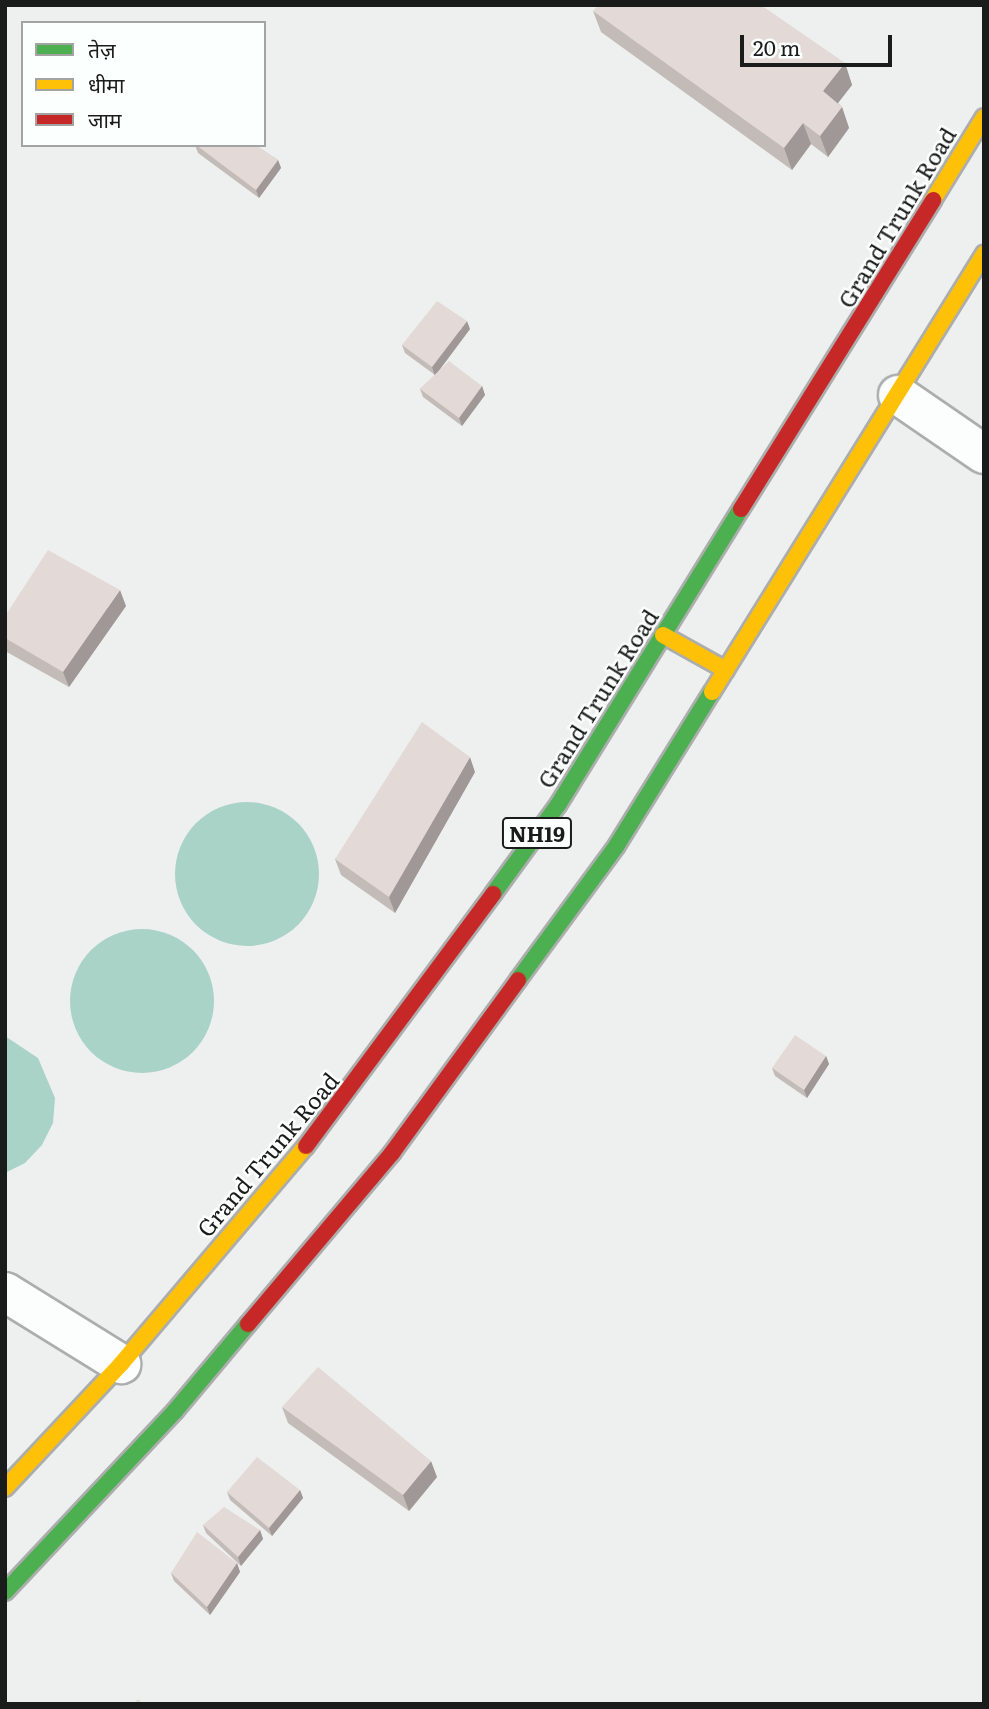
<!DOCTYPE html>
<meta charset="utf-8">
<style>
body{margin:0}
#map{position:relative;width:989px;height:1709px;overflow:hidden;background:#eef0ef;font-family:Literata,"Noto Sans Devanagari",serif}
div>[style]{position:absolute}
.forest>*{inset:0;background:#aad3c8}
.round{border-radius:50%}
.roads{filter:drop-shadow(2px 0 #acadad) drop-shadow(-2px 0 #acadad) drop-shadow(0 2px #acadad) drop-shadow(0 -2px #acadad)}
.street>*{height:38px;margin:-19px;padding:0 19px;transform-origin:19px;border-radius:19px;background:#fcfdfd}
.fast>*{height:16px;margin:-8px;padding:0 8px;transform-origin:8px;border-radius:8px;background:#4caf50}
.slow>*{height:16px;margin:-8px;padding:0 8px;transform-origin:8px;border-radius:8px;background:#ffc107}
.jam>*{height:16px;margin:-8px;padding:0 8px;transform-origin:8px;border-radius:8px;background:#c62828}
.wall>*{inset:0;background:#c3bbb8}
.shaded-wall>*{inset:0;background:#9f9896}
.building>*{inset:0;background:#e3d9d6}
span{translate:-50% -50%;white-space:nowrap;text-align:center;line-height:1.15;-webkit-text-stroke:5px #fbfffd;paint-order:stroke}
.shield-label span{padding:2px 5px;background:#fbfffd;border:2px solid;border-radius:5px;-webkit-text-stroke-width:0}
.shield-label{font-size:21px;color:#1a1b1b;font-weight:700}
.street-label{font-size:23px;color:#1a1b1b}
.frame{position:absolute;inset:0;border:7px solid #1a1b1b;pointer-events:none}
.legend{position:absolute;left:21px;top:21px;width:245px;height:126px;box-sizing:border-box;background:#fbfffd;border:2px solid #a1a4a3;margin:0;padding:9px 12px;list-style:none;font-size:21px;color:#1a1b1b}
.legend li{display:flex;align-items:center;gap:14px;height:35px}
.legend b{width:35px;border:2px solid #a1a4a3}
.scale{position:absolute;left:740px;top:35px;width:152px;height:32px;box-sizing:border-box;border:4px solid #1a1b1b;border-top:0;padding-left:9px;font-size:21px;line-height:24px;white-space:nowrap;color:#1a1b1b;-webkit-text-stroke:5px #fbfffd;paint-order:stroke}
</style>
<div id="map">
<div class="forest">
<i class="round" style="left:175px;top:802px;width:144px;height:144px"></i>
<i class="round" style="left:70px;top:929px;width:144px;height:144px"></i>
<i style="clip-path:polygon(5px 1036px,38px 1058px,55px 1098px,53px 1123px,42px 1145px,25px 1163px,5px 1173px)"></i>
</div>
<div class="roads">
<div class="street">
<i style="left:898px;top:395px;width:104px;rotate:34.5deg"></i>
<i style="left:5px;top:1292px;width:137px;rotate:31.8deg"></i>
</div>
<div class="fast">
<i style="left:493px;top:894px;width:110px;rotate:-53.9deg"></i>
<i style="left:558px;top:805px;width:348px;rotate:-58.3deg"></i>
<i style="left:518px;top:980px;width:167px;rotate:-53.7deg"></i>
<i style="left:617px;top:845px;width:180px;rotate:-58.2deg"></i>
<i style="left:5px;top:1592px;width:248px;rotate:-46.8deg"></i>
<i style="left:175px;top:1411px;width:114px;rotate:-50deg"></i>
</div>
<div class="slow">
<i style="left:933px;top:200px;width:97px;rotate:-58.4deg"></i>
<i style="left:663px;top:635px;width:72px;rotate:29.1deg"></i>
<i style="left:712px;top:692px;width:516px;rotate:-58.16deg"></i>
<i style="left:5px;top:1488px;width:170px;rotate:-46.9deg"></i>
<i style="left:121px;top:1364px;width:286px;rotate:-49.7deg"></i>
</div>
<div class="jam">
<i style="left:741px;top:509px;width:364px;rotate:-58.1deg"></i>
<i style="left:306px;top:1146px;width:314px;rotate:-53.4deg"></i>
<i style="left:248px;top:1324px;width:224px;rotate:-49.9deg"></i>
<i style="left:392px;top:1153px;width:214px;rotate:-53.9deg"></i>
</div>
</div>
<div class="wall">
<i style="clip-path:polygon(593px 11px,845px 63px,852px 85px,838px 103px,842px 107px,849px 128px,828px 157px,811px 144px,792px 170px,601px 32px)"></i>
<i style="clip-path:polygon(195px 145px,255px 145px,278px 160px,281px 168px,259px 198px,198px 153px)"></i>
<i style="clip-path:polygon(470px 329px,437px 373px,482px 386px,485px 395px,462px 426px,423px 397px,420px 389px,435px 375px,405px 353px,402px 345px)"></i>
<i style="clip-path:polygon(126px 606px,69px 687px,5px 651px,5px 616px)"></i>
<i style="clip-path:polygon(475px 772px,395px 913px,341px 875px,335px 859px)"></i>
<i style="clip-path:polygon(826px 1056px,829px 1064px,807px 1098px,775px 1076px,772px 1068px)"></i>
<i style="clip-path:polygon(282px 1407px,437px 1477px,409px 1511px,288px 1423px)"></i>
<i style="clip-path:polygon(300px 1490px,303px 1498px,272px 1536px,230px 1500px,227px 1492px)"></i>
<i style="clip-path:polygon(203px 1525px,260px 1530px,263px 1539px,241px 1566px,206px 1533px)"></i>
<i style="clip-path:polygon(237px 1563px,240px 1572px,210px 1615px,174px 1581px,171px 1573px)"></i>
</div>
<div class="shaded-wall">
<i style="clip-path:polygon(845px 63px,852px 85px,831px 112px,823px 91px)"></i>
<i style="clip-path:polygon(842px 107px,849px 128px,828px 157px,820px 136px)"></i>
<i style="clip-path:polygon(803px 123px,811px 144px,792px 170px,784px 148px)"></i>
<i style="clip-path:polygon(278px 160px,281px 168px,259px 198px,256px 190px)"></i>
<i style="clip-path:polygon(467px 321px,470px 329px,435px 376px,432px 367px)"></i>
<i style="clip-path:polygon(482px 386px,485px 395px,462px 426px,459px 418px)"></i>
<i style="clip-path:polygon(120px 590px,126px 606px,69px 687px,63px 672px)"></i>
<i style="clip-path:polygon(470px 757px,475px 772px,395px 913px,389px 897px)"></i>
<i style="clip-path:polygon(826px 1056px,829px 1064px,807px 1098px,804px 1090px)"></i>
<i style="clip-path:polygon(431px 1461px,437px 1477px,409px 1511px,403px 1495px)"></i>
<i style="clip-path:polygon(300px 1490px,303px 1498px,272px 1536px,269px 1528px)"></i>
<i style="clip-path:polygon(260px 1530px,263px 1539px,241px 1566px,238px 1557px)"></i>
<i style="clip-path:polygon(237px 1563px,240px 1572px,210px 1615px,207px 1607px)"></i>
</div>
<div class="building">
<i style="clip-path:polygon(598px 5px,761px 5px,845px 63px,823px 91px,842px 107px,820px 136px,803px 123px,784px 148px,593px 11px)"></i>
<i style="clip-path:polygon(196px 145px,255px 145px,278px 160px,256px 190px)"></i>
<i style="clip-path:polygon(437px 301px,467px 321px,432px 367px,402px 345px)"></i>
<i style="clip-path:polygon(449px 361px,482px 386px,459px 418px,420px 389px)"></i>
<i style="clip-path:polygon(48px 550px,120px 590px,63px 672px,5px 638px,5px 616px)"></i>
<i style="clip-path:polygon(422px 722px,470px 757px,389px 897px,335px 859px)"></i>
<i style="clip-path:polygon(795px 1035px,826px 1056px,804px 1090px,772px 1068px)"></i>
<i style="clip-path:polygon(318px 1367px,431px 1461px,403px 1495px,282px 1407px)"></i>
<i style="clip-path:polygon(257px 1457px,300px 1490px,269px 1528px,227px 1492px)"></i>
<i style="clip-path:polygon(224px 1507px,260px 1530px,238px 1557px,203px 1525px)"></i>
<i style="clip-path:polygon(197px 1532px,237px 1563px,207px 1607px,171px 1573px)"></i>
<i style="clip-path:polygon(138px 1699px,143px 1704px,134px 1704px)"></i>
</div>
<div class="shield-label">
<span style="left:537px;top:833px">NH19</span>
</div>
<div class="street-label">
<span style="left:896px;top:217px;rotate:-59deg">Grand Trunk Road</span>
<span style="left:597px;top:698px;rotate:-58deg">Grand Trunk Road</span>
<span style="left:267px;top:1154px;rotate:-50deg">Grand Trunk Road</span>
</div>
<div class="frame"></div>
<ul class="legend">
<li><b style="height:9px;background:#4caf50"></b>तेज़</li>
<li><b style="height:9px;background:#ffc107"></b>धीमा</li>
<li><b style="height:9px;background:#c62828"></b>जाम</li>
</ul>
<div class="scale">20 m</div>
</div>
